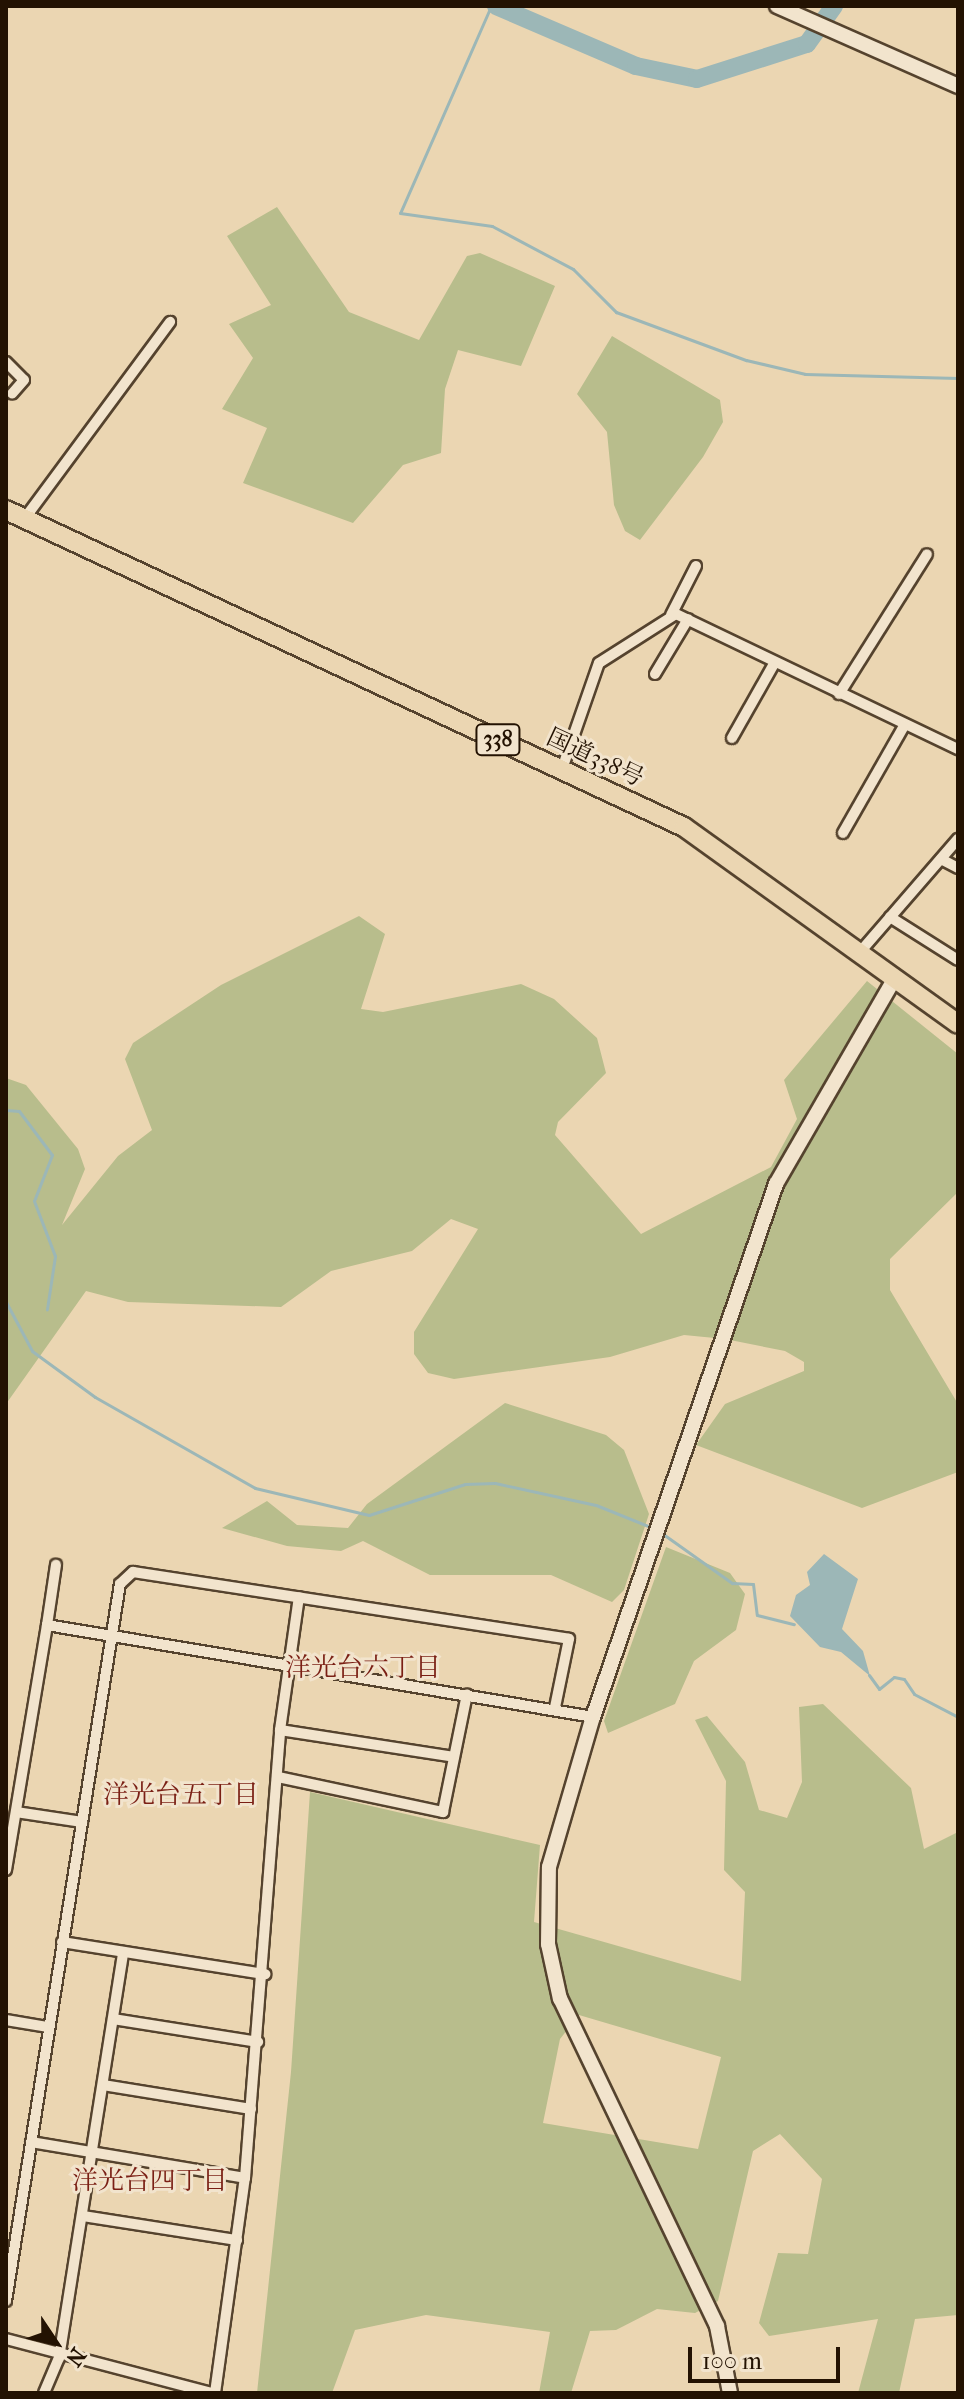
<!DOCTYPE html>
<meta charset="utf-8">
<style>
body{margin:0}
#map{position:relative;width:964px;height:2399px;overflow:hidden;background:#ebd6b2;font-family:"IM FELL French Canon","Noto Serif JP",serif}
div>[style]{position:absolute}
.green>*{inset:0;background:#b8bd8c}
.water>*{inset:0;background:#9cb7b7}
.stream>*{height:3px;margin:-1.5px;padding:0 1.5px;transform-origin:1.5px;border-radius:1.5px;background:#9cb7b7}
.river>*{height:18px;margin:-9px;padding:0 9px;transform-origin:9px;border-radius:9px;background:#9cb7b7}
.roads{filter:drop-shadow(2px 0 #55432e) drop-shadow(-2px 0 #55432e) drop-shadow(0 2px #55432e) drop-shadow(0 -2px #55432e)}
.street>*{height:10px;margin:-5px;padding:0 5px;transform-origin:5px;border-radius:5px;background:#f2e4cd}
.secondary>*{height:14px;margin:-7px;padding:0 7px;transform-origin:7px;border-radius:7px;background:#f2e4cd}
.highway>*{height:18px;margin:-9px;padding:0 9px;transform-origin:9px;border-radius:9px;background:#ebd6b2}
span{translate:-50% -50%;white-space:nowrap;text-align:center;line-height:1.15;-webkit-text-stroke:6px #f2e4cd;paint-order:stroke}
.shield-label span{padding:2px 6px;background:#f2e4cd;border:2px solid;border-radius:6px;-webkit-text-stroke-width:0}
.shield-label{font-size:22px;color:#231202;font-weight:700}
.street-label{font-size:24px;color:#231202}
.neighbourhood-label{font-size:26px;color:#7a1f14}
.frame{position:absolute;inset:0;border:8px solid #231202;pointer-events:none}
.north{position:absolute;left:16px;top:2303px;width:80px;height:80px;-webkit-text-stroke:6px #f2e4cd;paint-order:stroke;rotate:125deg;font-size:22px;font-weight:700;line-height:32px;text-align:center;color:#231202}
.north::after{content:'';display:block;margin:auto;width:28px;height:36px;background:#231202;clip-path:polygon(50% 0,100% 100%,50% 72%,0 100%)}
.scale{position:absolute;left:688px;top:2347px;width:152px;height:36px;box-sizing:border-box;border:4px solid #231202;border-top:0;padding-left:10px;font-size:24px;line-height:28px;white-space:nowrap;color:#231202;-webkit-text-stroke:6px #f2e4cd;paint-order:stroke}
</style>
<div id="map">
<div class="green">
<i style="clip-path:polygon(277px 207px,349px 312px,419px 340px,467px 256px,480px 253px,555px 286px,521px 366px,458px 350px,445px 389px,441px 453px,403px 465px,353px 523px,243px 483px,267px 428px,222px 409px,253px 358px,229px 324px,271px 305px,227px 236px)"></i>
<i style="clip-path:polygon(612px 336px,720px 400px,723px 422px,703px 457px,640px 540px,625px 531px,614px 505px,607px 432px,577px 394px)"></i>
<i style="clip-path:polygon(359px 916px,385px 934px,361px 1009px,383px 1012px,521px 984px,554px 999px,597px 1038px,606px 1073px,558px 1122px,555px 1135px,641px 1234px,771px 1167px,797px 1119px,784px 1080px,867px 981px,958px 1054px,958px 1192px,890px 1259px,890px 1290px,958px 1404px,958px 1472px,862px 1508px,696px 1445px,725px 1404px,804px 1371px,804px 1362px,785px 1351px,725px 1339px,684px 1335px,610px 1357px,454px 1379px,428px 1373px,414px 1354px,414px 1332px,478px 1229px,451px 1219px,412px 1251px,331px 1271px,281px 1307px,128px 1302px,86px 1291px,6px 1404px,6px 1078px,26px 1085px,78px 1149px,85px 1169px,62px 1225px,118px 1156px,152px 1130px,125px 1059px,133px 1043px,221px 985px)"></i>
<i style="clip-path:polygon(505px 1403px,606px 1435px,624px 1450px,649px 1514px,624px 1590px,612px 1602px,551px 1575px,430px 1575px,363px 1541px,341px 1551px,287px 1546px,222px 1528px,267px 1501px,297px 1525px,348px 1528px,367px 1504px)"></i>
<i style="clip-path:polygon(666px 1547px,730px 1573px,745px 1594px,736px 1630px,694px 1661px,675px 1704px,608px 1733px,604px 1721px)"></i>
<i style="clip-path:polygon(evenodd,823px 1704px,911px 1788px,924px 1849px,958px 1832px,958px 2315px,915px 2319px,899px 2393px,858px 2393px,878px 2319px,769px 2336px,759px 2323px,778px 2253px,808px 2254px,822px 2179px,780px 2134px,753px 2151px,718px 2301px,695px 2313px,657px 2309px,616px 2330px,590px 2331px,571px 2393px,539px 2393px,550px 2332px,426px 2315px,355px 2330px,332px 2393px,257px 2393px,291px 2072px,310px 1792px,540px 1845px,534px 1922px,741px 1981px,745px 1892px,724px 1870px,726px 1781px,695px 1720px,707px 1716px,745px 1762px,759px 1810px,787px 1818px,802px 1782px,799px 1707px,823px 1704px,579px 2015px,721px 2057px,698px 2149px,543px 2123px,560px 2039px,579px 2015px)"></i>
</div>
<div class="water">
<i style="clip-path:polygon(824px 1554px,858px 1579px,842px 1629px,863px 1651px,870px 1676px,841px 1652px,820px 1647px,790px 1616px,796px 1595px,810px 1585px,807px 1572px)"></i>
</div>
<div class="stream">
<i style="left:491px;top:6px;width:226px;rotate:113.7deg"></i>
<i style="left:400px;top:213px;width:93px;rotate:8deg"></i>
<i style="left:492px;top:226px;width:92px;rotate:28deg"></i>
<i style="left:573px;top:269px;width:61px;rotate:45deg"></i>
<i style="left:616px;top:312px;width:139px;rotate:20.3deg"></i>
<i style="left:746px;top:360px;width:61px;rotate:13.3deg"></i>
<i style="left:805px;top:374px;width:153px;rotate:1.5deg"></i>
<i style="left:6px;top:1110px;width:13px;rotate:4deg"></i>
<i style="left:19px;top:1111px;width:55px;rotate:53.1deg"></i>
<i style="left:52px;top:1155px;width:49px;rotate:111.4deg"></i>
<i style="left:34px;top:1201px;width:59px;rotate:69.1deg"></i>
<i style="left:55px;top:1256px;width:54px;rotate:98.6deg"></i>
<i style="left:6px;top:1302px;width:55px;rotate:62deg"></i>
<i style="left:32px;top:1351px;width:78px;rotate:36.1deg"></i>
<i style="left:95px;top:1397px;width:184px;rotate:29.6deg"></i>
<i style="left:255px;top:1488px;width:117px;rotate:13.3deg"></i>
<i style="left:369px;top:1515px;width:101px;rotate:-17.9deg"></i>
<i style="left:465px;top:1484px;width:30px;rotate:-2deg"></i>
<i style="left:495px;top:1483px;width:103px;rotate:12.3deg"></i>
<i style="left:596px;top:1505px;width:61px;rotate:22deg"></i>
<i style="left:663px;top:1534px;width:85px;rotate:35.4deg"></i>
<i style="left:732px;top:1583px;width:21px;rotate:3deg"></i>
<i style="left:753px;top:1584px;width:31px;rotate:83deg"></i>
<i style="left:757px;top:1615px;width:38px;rotate:14deg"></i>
<i style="left:869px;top:1675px;width:17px;rotate:54deg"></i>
<i style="left:879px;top:1689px;width:19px;rotate:-39deg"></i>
<i style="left:894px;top:1677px;width:10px;rotate:11deg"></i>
<i style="left:904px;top:1679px;width:18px;rotate:56deg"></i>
<i style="left:914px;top:1694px;width:50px;rotate:27.6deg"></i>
</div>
<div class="river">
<i style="left:496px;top:6px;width:152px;rotate:23.2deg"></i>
<i style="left:636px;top:66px;width:62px;rotate:12deg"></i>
<i style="left:697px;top:79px;width:115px;rotate:-17.7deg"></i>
<i style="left:807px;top:44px;width:47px;rotate:-54.6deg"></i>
</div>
<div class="roads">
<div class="street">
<i style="left:6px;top:362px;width:25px;rotate:45deg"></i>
<i style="left:24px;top:380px;width:18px;rotate:131deg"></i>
<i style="left:25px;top:518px;width:244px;rotate:-53.5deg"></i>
<i style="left:671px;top:615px;width:55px;rotate:-63deg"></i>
<i style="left:655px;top:674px;width:64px;rotate:-59deg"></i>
<i style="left:839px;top:694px;width:165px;rotate:-57.8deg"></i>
<i style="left:732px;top:738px;width:87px;rotate:-60.5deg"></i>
<i style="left:562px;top:769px;width:112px;rotate:-70.8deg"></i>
<i style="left:599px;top:663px;width:91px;rotate:-32.5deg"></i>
<i style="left:676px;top:614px;width:313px;rotate:25.6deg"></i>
<i style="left:843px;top:833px;width:123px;rotate:-60.3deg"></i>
<i style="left:941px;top:859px;width:19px;rotate:28deg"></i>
<i style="left:890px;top:917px;width:80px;rotate:32.3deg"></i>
<i style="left:860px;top:952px;width:150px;rotate:-49.1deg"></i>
<i style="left:47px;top:1625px;width:61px;rotate:-81.5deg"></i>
<i style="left:280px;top:1730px;width:176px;rotate:8.8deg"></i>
<i style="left:278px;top:1777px;width:169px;rotate:12deg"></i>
<i style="left:443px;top:1812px;width:120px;rotate:-78.5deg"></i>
<i style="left:16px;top:1812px;width:67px;rotate:8.6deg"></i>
<i style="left:6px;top:1870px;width:248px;rotate:-80.5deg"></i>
<i style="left:47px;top:1625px;width:554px;rotate:9.56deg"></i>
<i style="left:62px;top:1942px;width:206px;rotate:9deg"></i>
<i style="left:113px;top:2019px;width:147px;rotate:9deg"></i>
<i style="left:6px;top:2020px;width:43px;rotate:9.5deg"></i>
<i style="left:103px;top:2085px;width:150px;rotate:9.2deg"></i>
<i style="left:31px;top:2142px;width:217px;rotate:9.5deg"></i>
<i style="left:83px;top:2216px;width:156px;rotate:8.9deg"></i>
<i style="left:6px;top:2301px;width:726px;rotate:-80.97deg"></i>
<i style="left:120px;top:1584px;width:18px;rotate:-43deg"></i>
<i style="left:133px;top:1572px;width:441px;rotate:8.7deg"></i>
<i style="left:569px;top:1639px;width:69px;rotate:101.6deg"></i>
<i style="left:6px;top:2339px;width:213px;rotate:14.7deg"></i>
<i style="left:44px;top:2393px;width:38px;rotate:-67deg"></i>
<i style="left:59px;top:2358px;width:411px;rotate:-81deg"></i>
<i style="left:215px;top:2393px;width:217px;rotate:-82.1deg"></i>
<i style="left:245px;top:2178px;width:449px;rotate:-85.5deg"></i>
<i style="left:280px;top:1730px;width:134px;rotate:-81.9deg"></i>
</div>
<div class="secondary">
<i style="left:777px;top:6px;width:198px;rotate:23.8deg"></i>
<i style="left:730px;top:2393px;width:68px;rotate:-101deg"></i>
<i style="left:717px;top:2326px;width:363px;rotate:-115.6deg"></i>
<i style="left:560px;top:1999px;width:56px;rotate:-102.3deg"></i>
<i style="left:548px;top:1944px;width:77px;rotate:-89.3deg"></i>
<i style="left:549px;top:1867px;width:156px;rotate:-73.7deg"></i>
<i style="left:593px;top:1717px;width:564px;rotate:-71.05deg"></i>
<i style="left:776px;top:1184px;width:238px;rotate:-60deg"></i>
</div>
<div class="highway">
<i style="left:6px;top:510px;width:748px;rotate:25.06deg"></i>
<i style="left:684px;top:827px;width:337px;rotate:35.7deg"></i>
</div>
</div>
<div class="shield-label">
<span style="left:498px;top:740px">338</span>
</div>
<div class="street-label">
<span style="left:595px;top:758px;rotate:25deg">国道338号</span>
</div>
<div class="neighbourhood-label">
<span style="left:363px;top:1668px">洋光台六丁目</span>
<span style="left:181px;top:1795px">洋光台五丁目</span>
<span style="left:150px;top:2181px">洋光台四丁目</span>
</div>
<div class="frame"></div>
<div class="north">N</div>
<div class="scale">100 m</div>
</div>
